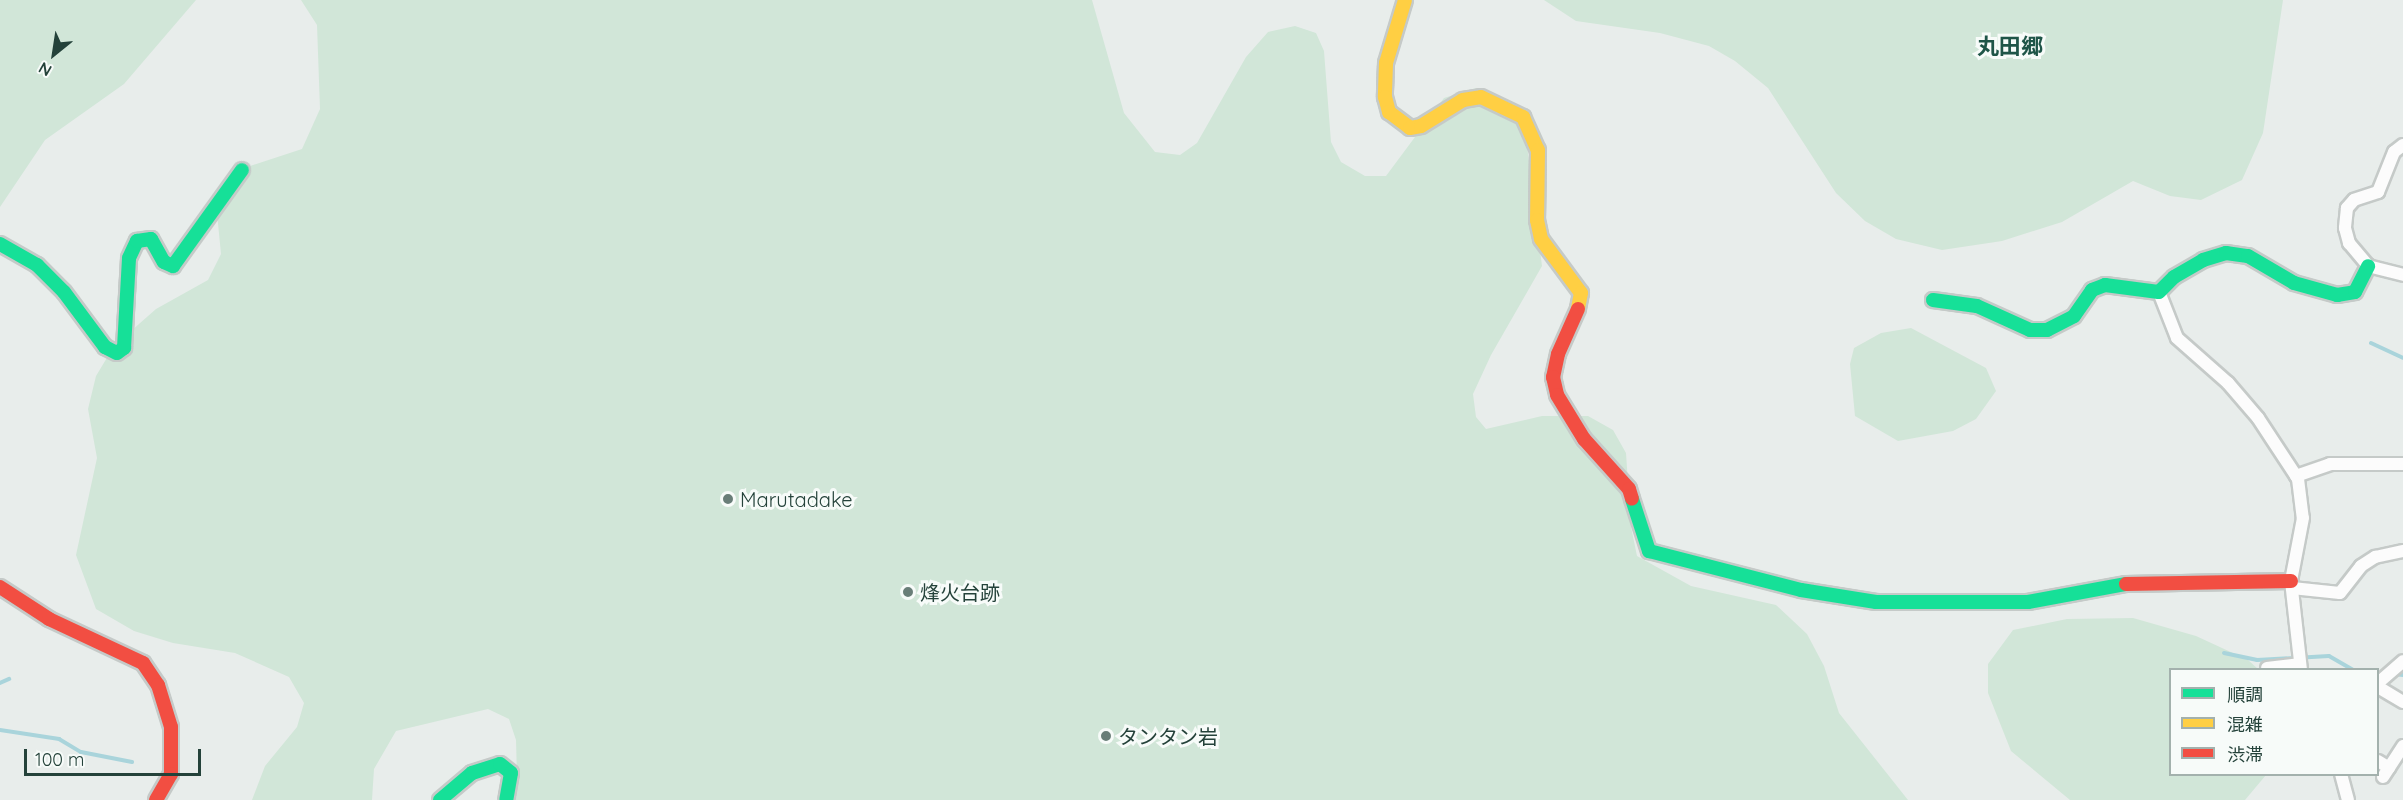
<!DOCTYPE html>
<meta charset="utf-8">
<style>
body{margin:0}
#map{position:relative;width:2403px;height:800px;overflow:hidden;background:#e8edeb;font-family:Quicksand,"Noto Sans JP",sans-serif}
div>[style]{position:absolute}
.green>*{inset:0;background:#d1e6d8}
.stream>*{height:4px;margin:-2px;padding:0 2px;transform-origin:2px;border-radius:2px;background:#a9d4db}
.roads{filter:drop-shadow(2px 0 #c5cac8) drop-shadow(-2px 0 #c5cac8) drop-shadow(0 2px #c5cac8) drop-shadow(0 -2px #c5cac8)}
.street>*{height:12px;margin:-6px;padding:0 6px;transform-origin:6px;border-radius:6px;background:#fcfcfc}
.fast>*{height:14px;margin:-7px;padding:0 7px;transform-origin:7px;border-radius:7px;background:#16e098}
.slow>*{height:14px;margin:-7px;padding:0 7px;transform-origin:7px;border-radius:7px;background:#ffcf43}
.jam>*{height:14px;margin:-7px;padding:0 7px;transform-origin:7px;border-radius:7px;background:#f24e42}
.dots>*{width:16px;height:16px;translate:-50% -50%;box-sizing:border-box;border:3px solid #f7fbf9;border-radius:50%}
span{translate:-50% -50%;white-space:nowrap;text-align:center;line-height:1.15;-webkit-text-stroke:6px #f7fbf9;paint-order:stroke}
.poi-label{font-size:20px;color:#24423a}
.left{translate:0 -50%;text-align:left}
.quarter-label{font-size:22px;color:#1f5548;font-weight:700}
.legend{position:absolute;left:2169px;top:668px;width:210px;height:108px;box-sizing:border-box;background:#f7fbf9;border:2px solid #a3b1ad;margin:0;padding:8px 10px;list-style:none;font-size:18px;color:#24423a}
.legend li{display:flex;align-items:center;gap:12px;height:30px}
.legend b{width:30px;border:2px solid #a3b1ad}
.north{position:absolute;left:24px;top:24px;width:60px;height:60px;-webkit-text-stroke:4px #f7fbf9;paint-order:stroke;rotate:210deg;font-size:16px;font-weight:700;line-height:24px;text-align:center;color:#24423a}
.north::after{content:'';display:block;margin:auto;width:21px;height:27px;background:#24423a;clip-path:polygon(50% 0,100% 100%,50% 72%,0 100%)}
.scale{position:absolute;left:24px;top:749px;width:177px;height:27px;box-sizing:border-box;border:3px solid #24423a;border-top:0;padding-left:8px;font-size:18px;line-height:21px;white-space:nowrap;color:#24423a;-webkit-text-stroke:4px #f7fbf9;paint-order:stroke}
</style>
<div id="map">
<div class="green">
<i style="clip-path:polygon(0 0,196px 0,124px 84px,45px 140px,0 207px)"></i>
<i style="clip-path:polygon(301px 0,1092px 0,1124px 113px,1155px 152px,1180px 155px,1197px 143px,1246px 57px,1268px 32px,1295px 26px,1316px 33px,1324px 51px,1331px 142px,1341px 162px,1365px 176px,1386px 176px,1444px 98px,1476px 88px,1511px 102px,1523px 113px,1542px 266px,1491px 355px,1473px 394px,1476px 417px,1486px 429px,1542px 416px,1588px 416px,1613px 430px,1626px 453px,1631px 527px,1637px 556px,1691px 586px,1776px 605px,1807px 634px,1824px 666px,1839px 713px,1908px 800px,512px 800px,517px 777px,516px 740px,509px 719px,488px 709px,396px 731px,374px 769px,372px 800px,252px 800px,265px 766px,297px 727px,304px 703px,289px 677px,235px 653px,173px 643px,134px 631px,96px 609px,76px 555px,97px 458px,88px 409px,96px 376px,114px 346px,156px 309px,208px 280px,221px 254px,215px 193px,235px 171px,302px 149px,320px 109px,317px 25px)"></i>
<i style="clip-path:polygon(1544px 0,2283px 0,2263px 133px,2242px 180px,2201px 200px,2170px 196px,2133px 181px,2062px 222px,2002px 241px,1942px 250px,1896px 239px,1865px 221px,1836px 193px,1768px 88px,1735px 61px,1709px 46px,1660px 33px,1576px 21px)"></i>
<i style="clip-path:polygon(1911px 328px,1986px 368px,1996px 391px,1976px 419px,1953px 431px,1898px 441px,1855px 416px,1850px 364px,1854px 348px,1881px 333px)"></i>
<i style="clip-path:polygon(2133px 618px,2196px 636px,2248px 660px,2258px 669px,2170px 670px,2170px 774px,2266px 775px,2245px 800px,2070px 800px,2011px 751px,1988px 693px,1988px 664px,2013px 630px,2067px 619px)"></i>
</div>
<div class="stream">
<i style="left:2371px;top:343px;width:35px;rotate:25deg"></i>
<i style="left:2224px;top:653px;width:34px;rotate:12deg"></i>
<i style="left:2257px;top:660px;width:72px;rotate:-3.2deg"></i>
<i style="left:2329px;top:656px;width:28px;rotate:30deg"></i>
<i style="left:2394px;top:674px;width:9px;rotate:6deg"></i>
<i style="left:0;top:683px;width:10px;rotate:-24deg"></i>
<i style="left:0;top:730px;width:60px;rotate:8.7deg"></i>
<i style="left:59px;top:739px;width:26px;rotate:31deg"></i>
<i style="left:81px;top:752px;width:52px;rotate:11.1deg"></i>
</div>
<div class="roads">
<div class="street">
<i style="left:2403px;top:145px;width:11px;rotate:142deg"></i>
<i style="left:2394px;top:152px;width:43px;rotate:111.8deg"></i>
<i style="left:2378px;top:192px;width:25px;rotate:162deg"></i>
<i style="left:2354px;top:200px;width:11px;rotate:131deg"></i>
<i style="left:2347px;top:208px;width:20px;rotate:96deg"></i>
<i style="left:2345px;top:228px;width:16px;rotate:75deg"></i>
<i style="left:2349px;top:243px;width:30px;rotate:50deg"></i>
<i style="left:2368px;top:266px;width:36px;rotate:14deg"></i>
<i style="left:2159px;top:292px;width:49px;rotate:68.6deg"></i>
<i style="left:2177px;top:338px;width:68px;rotate:41.4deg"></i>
<i style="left:2228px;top:383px;width:46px;rotate:49.4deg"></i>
<i style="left:2258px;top:418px;width:73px;rotate:56.7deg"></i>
<i style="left:2298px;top:479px;width:39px;rotate:83deg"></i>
<i style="left:2303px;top:518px;width:64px;rotate:100.8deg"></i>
<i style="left:2291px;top:581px;width:90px;rotate:83.6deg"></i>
<i style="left:2296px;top:476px;width:36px;rotate:-19deg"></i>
<i style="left:2330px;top:464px;width:73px"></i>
<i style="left:2292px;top:588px;width:48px;rotate:5.9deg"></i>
<i style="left:2340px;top:593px;width:34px;rotate:-52deg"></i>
<i style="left:2361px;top:566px;width:17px;rotate:-33deg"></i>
<i style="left:2375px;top:557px;width:29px;rotate:-12deg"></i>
<i style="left:2267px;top:668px;width:32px;rotate:-7deg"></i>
<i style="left:2378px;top:683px;width:33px;rotate:-41deg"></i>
<i style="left:2378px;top:687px;width:29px;rotate:31deg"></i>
<i style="left:2378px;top:761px;width:13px;rotate:32deg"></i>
<i style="left:2341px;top:774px;width:27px;rotate:75deg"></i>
<i style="left:2383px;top:777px;width:37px;rotate:-57deg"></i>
</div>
<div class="fast">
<i style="left:0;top:244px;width:43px;rotate:29.6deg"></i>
<i style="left:37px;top:265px;width:38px;rotate:45deg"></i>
<i style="left:64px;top:292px;width:69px;rotate:53.3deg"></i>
<i style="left:105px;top:347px;width:13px;rotate:27deg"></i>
<i style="left:117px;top:353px;width:9px;rotate:-36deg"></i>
<i style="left:124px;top:348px;width:90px;rotate:-86.8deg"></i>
<i style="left:129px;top:258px;width:19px;rotate:-65deg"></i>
<i style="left:137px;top:241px;width:14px;rotate:-8deg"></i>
<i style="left:151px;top:239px;width:26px;rotate:61deg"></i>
<i style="left:164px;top:262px;width:10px;rotate:24deg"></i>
<i style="left:173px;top:266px;width:118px;rotate:-54.3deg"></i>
<i style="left:1933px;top:300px;width:44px;rotate:7.8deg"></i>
<i style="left:1977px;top:306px;width:58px;rotate:24.4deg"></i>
<i style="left:2030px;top:330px;width:17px"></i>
<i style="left:2047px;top:330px;width:30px;rotate:-27deg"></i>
<i style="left:2074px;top:316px;width:32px;rotate:-55deg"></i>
<i style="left:2092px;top:290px;width:14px;rotate:-21deg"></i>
<i style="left:2105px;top:285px;width:54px;rotate:7.4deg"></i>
<i style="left:2159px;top:292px;width:21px;rotate:-45deg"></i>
<i style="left:2174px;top:277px;width:34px;rotate:-30deg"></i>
<i style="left:2203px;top:260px;width:24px;rotate:-17deg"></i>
<i style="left:2226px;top:253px;width:22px;rotate:8deg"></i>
<i style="left:2248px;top:256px;width:53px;rotate:30.4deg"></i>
<i style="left:2294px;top:283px;width:45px;rotate:15.6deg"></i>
<i style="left:2337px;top:295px;width:18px;rotate:-9deg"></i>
<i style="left:2355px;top:292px;width:29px;rotate:-63deg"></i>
<i style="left:1632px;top:499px;width:55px;rotate:71.9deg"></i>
<i style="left:1649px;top:551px;width:157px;rotate:14.4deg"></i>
<i style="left:1801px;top:590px;width:76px;rotate:9.1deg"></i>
<i style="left:1876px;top:602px;width:152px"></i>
<i style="left:2028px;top:602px;width:100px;rotate:-10.4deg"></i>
<i style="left:440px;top:800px;width:42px;rotate:-40.2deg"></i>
<i style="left:472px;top:773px;width:29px;rotate:-18deg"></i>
<i style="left:500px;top:764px;width:14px;rotate:39deg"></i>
<i style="left:511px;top:773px;width:27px;rotate:100deg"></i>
</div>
<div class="slow">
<i style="left:1405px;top:0;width:66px;rotate:106.8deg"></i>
<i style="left:1386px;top:63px;width:34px;rotate:92deg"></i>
<i style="left:1385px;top:97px;width:16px;rotate:75deg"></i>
<i style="left:1389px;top:112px;width:26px;rotate:37deg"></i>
<i style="left:1410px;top:128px;width:11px;rotate:-10deg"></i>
<i style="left:1421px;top:126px;width:49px;rotate:-31.8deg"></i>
<i style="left:1463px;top:100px;width:18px;rotate:-9deg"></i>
<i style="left:1481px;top:97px;width:47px;rotate:25.5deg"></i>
<i style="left:1523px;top:117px;width:36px;rotate:66deg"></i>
<i style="left:1538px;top:150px;width:70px;rotate:90.8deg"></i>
<i style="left:1537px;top:220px;width:19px;rotate:78deg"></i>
<i style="left:1541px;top:239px;width:67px;rotate:53.5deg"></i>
<i style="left:1581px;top:293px;width:16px;rotate:101deg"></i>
</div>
<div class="jam">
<i style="left:1578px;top:309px;width:49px;rotate:114deg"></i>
<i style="left:1558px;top:354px;width:24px;rotate:102deg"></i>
<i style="left:1553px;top:377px;width:18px;rotate:77deg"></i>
<i style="left:1557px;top:395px;width:52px;rotate:58.5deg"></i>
<i style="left:1584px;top:439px;width:67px;rotate:48deg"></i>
<i style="left:1629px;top:489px;width:10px;rotate:73deg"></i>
<i style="left:2126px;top:584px;width:165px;rotate:-1deg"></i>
<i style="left:0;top:587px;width:59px;rotate:33.1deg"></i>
<i style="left:49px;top:619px;width:104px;rotate:25.1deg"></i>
<i style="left:143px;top:663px;width:27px;rotate:56deg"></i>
<i style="left:158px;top:685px;width:44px;rotate:72.8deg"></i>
<i style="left:171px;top:727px;width:47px;rotate:90deg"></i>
<i style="left:171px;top:774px;width:30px;rotate:120deg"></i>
</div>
</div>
<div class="dots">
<i style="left:728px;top:499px;background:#697e78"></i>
<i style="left:908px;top:592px;background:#697e78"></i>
<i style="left:1106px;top:736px;background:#697e78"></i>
</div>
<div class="poi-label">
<span class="left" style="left:740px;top:499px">Marutadake</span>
<span class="left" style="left:920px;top:592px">烽火台跡</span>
<span class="left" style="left:1118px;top:736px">タンタン岩</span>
</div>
<div class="quarter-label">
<span style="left:2010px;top:47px">丸田郷</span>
</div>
<ul class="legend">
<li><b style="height:8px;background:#16e098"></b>順調</li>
<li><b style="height:8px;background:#ffcf43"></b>混雑</li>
<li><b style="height:8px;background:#f24e42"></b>渋滞</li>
</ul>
<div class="north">N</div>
<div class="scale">100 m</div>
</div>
